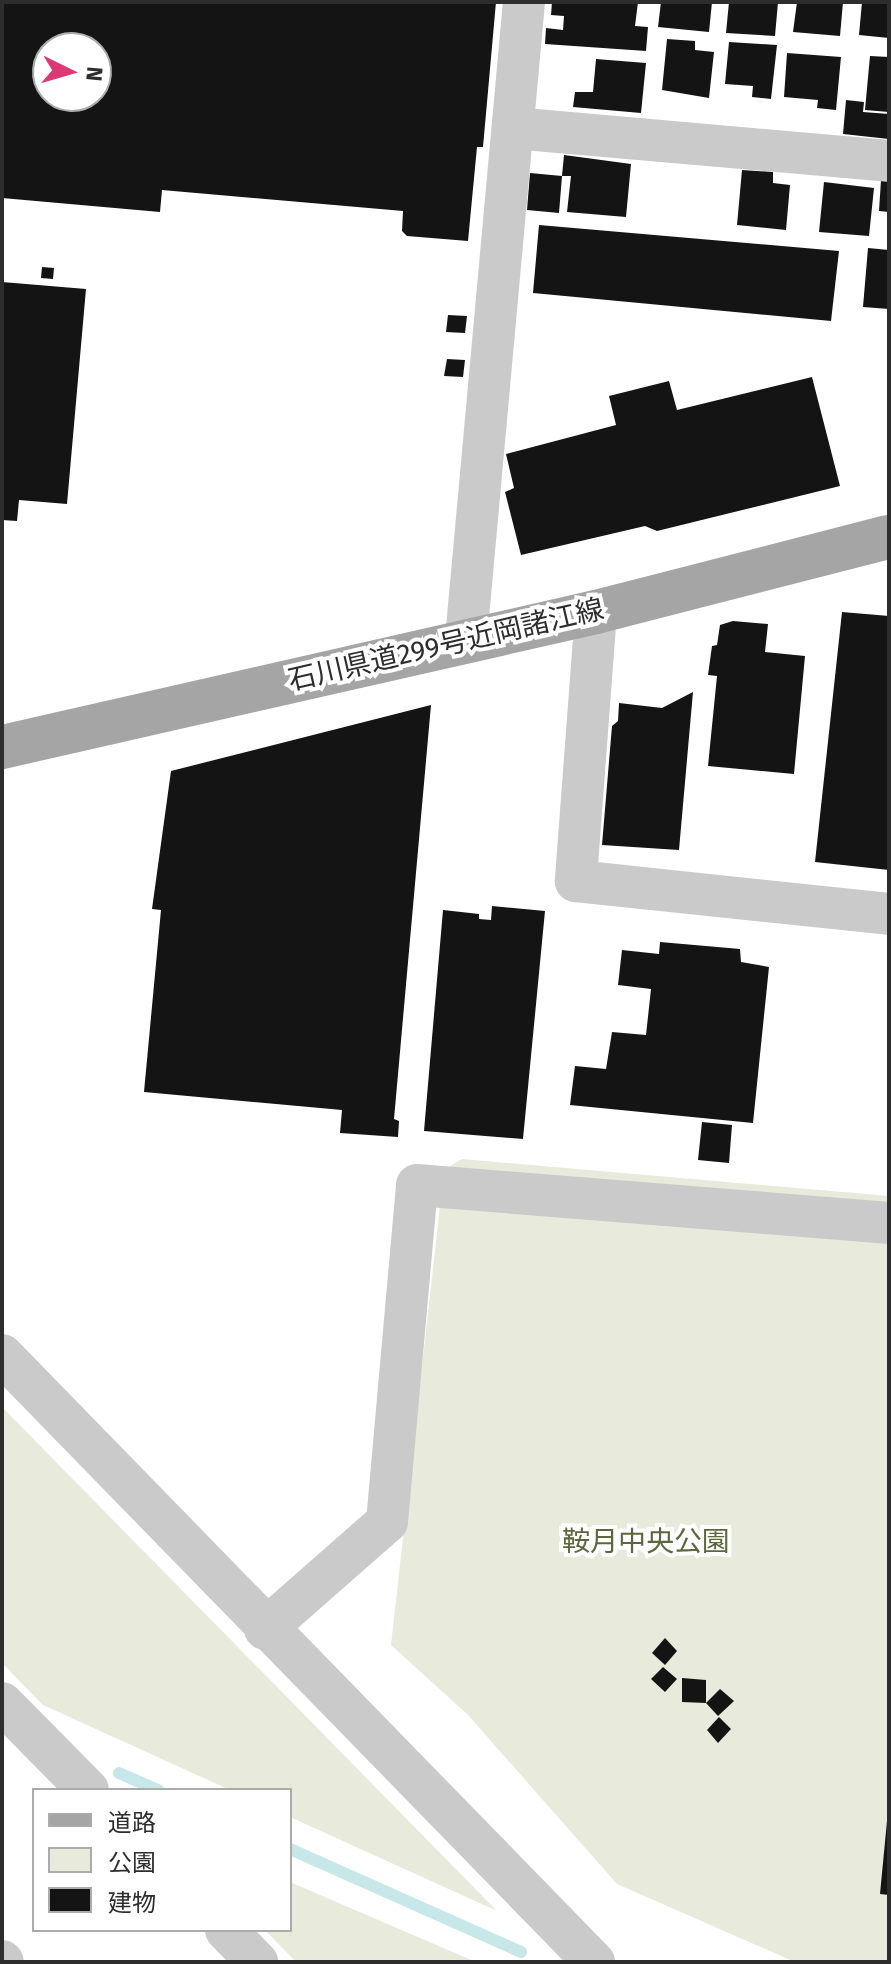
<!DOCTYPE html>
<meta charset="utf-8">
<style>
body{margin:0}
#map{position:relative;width:891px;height:1964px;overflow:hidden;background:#fff;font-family:"Fira Sans","Noto Sans JP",sans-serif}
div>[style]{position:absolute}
.green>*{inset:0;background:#e8eadb}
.stream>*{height:12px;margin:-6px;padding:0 6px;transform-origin:6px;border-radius:6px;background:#c8e7e9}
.building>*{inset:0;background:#141414}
.minor>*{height:42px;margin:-21px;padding:0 21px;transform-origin:21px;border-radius:21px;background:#cacaca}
.major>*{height:44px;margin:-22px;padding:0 22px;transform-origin:22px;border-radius:22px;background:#a5a5a5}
span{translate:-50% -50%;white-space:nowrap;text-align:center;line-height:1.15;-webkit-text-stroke:8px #fff;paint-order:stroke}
.street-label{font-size:28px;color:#2d2d2d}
.park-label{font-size:28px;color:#5d673d}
.frame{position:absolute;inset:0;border:4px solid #2d2d2d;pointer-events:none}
.legend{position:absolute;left:32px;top:1788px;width:260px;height:144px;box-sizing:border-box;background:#fff;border:2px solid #ababab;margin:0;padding:10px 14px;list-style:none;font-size:24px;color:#2d2d2d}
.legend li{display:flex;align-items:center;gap:16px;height:40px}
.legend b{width:40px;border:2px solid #ababab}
.north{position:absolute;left:32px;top:32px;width:80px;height:80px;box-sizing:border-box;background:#fff;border:2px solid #ababab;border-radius:50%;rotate:95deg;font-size:22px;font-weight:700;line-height:32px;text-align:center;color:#2d2d2d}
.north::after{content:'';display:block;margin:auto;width:28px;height:36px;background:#dc3776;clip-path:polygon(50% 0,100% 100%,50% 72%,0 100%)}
</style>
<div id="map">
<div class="green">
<i style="clip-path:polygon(462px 1159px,889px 1196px,889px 1962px,795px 1962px,617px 1884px,468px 1715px,391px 1645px,444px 1170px)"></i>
<i style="clip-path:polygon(2px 1407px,497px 1911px,290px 1817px,290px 1790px,230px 1790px,43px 1705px,2px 1663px)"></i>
<i style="clip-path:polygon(290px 1882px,476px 1962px,296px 1962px,265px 1930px,290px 1930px)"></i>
</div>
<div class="stream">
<i style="left:119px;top:1773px;width:43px;rotate:23.6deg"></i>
<i style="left:290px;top:1849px;width:253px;rotate:24deg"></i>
</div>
<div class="building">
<i style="clip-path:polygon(evenodd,2px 2px,496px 2px,483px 147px,477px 147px,468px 241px,407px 236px,402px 231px,403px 211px,162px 190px,160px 212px,2px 198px,2px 2px,48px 48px,96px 48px,96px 96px,48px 96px,48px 48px)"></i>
<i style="clip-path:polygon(552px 2px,638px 2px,635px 26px,648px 27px,646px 51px,545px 44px,546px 28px,563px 30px,564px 16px,551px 15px)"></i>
<i style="clip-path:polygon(661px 2px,712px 2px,709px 32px,658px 27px)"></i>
<i style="clip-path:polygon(729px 2px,778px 2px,775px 36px,726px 33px)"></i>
<i style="clip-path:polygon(797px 2px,843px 2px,840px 36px,793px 32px)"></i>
<i style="clip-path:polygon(862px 2px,889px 2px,889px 38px,859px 35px)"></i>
<i style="clip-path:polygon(667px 39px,695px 41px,695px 50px,714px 52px,709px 98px,662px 90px)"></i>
<i style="clip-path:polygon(729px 42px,777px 45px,771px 99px,752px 97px,753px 86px,725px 84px)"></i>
<i style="clip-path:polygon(787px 53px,841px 57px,836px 110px,817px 108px,818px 100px,784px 97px)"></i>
<i style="clip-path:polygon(870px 56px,889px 57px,889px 112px,865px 110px)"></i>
<i style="clip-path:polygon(596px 59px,646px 63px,641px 113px,573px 107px,575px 92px,593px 92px)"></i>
<i style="clip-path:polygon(846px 100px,864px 102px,863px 112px,889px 114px,889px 139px,843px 134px)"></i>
<i style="clip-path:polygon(564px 155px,631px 164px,626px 217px,567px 212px,571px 176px,562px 176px)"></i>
<i style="clip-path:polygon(742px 170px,773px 172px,773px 183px,790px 185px,786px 230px,737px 225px)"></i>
<i style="clip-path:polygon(530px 173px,562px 176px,559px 213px,527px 210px)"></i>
<i style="clip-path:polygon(881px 180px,889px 180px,889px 212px,879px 211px)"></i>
<i style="clip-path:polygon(824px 182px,874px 188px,869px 236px,819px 232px)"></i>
<i style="clip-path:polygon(539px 225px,839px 251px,831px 321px,533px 293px)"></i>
<i style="clip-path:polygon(868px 248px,889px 250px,889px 309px,863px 307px)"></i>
<i style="clip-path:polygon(42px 267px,54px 268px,53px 279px,41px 278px)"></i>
<i style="clip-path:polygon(2px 282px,86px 289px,67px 504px,19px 500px,17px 521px,2px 520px)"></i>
<i style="clip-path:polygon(448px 315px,467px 316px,465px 333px,446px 332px)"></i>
<i style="clip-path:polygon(447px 359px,465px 360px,463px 377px,444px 376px)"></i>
<i style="clip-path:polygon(812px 377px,840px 486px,657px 531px,645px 526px,521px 555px,505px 492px,514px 488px,506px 454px,616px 425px,609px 396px,669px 381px,677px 410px)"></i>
<i style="clip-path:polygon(842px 612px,889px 616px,889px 870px,815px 862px)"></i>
<i style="clip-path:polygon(733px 621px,768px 624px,765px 652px,805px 656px,794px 774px,708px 766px,717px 676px,708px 675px,712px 646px,717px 645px,720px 625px)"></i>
<i style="clip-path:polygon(693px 692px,679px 850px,602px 845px,612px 726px,618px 721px,619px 703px,662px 708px)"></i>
<i style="clip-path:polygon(431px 705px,394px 1119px,399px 1121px,398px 1137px,340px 1133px,342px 1110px,144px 1092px,161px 910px,152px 909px,171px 771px)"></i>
<i style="clip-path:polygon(492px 906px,545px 911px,523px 1139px,424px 1131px,443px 910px,479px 914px,479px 919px,491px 920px)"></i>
<i style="clip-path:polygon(660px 942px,740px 949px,741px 962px,769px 967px,753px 1123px,570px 1105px,575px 1066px,606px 1069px,612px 1032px,646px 1035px,651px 989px,618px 985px,622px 950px,659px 954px)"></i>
<i style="clip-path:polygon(702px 1122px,732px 1125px,729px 1163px,698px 1160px)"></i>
<i style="clip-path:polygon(665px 1638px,677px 1651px,665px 1665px,652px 1653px)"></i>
<i style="clip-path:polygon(663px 1667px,677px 1679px,665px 1692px,651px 1679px)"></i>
<i style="clip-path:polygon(682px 1678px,706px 1680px,706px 1703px,682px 1702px)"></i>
<i style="clip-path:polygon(720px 1689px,734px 1701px,718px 1716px,706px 1703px)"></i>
<i style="clip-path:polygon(719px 1717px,731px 1729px,718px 1743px,707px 1730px)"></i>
<i style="clip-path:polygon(887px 1821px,889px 1821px,889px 1895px,880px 1894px)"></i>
</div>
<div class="minor">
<i style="left:513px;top:128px;width:377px;rotate:5deg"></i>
<i style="left:596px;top:612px;width:270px;rotate:94.3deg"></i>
<i style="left:576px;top:881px;width:315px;rotate:6deg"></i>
<i style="left:466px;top:639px;width:640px;rotate:-84.8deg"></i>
<i style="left:2px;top:1355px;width:848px;rotate:45.72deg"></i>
<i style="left:265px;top:1629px;width:162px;rotate:-41.3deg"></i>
<i style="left:387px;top:1522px;width:338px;rotate:-84.9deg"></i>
<i style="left:417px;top:1185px;width:474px;rotate:4.6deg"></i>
<i style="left:2px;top:1703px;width:122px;rotate:45.3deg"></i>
<i style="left:226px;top:1930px;width:45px;rotate:45.9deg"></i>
<i style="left:2px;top:1961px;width:1px;rotate:45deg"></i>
</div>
<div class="major">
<i style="left:2px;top:747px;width:609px;rotate:-12.8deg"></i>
<i style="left:596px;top:612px;width:302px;rotate:-14.4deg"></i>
</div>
<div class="street-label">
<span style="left:446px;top:645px;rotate:-13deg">石川県道299号近岡諸江線</span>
</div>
<div class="park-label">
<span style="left:646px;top:1542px">鞍月中央公園</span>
</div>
<div class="frame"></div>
<ul class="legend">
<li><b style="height:10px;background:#a5a5a5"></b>道路</li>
<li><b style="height:22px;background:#e8eadb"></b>公園</li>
<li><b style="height:22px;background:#141414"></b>建物</li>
</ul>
<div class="north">N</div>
</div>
